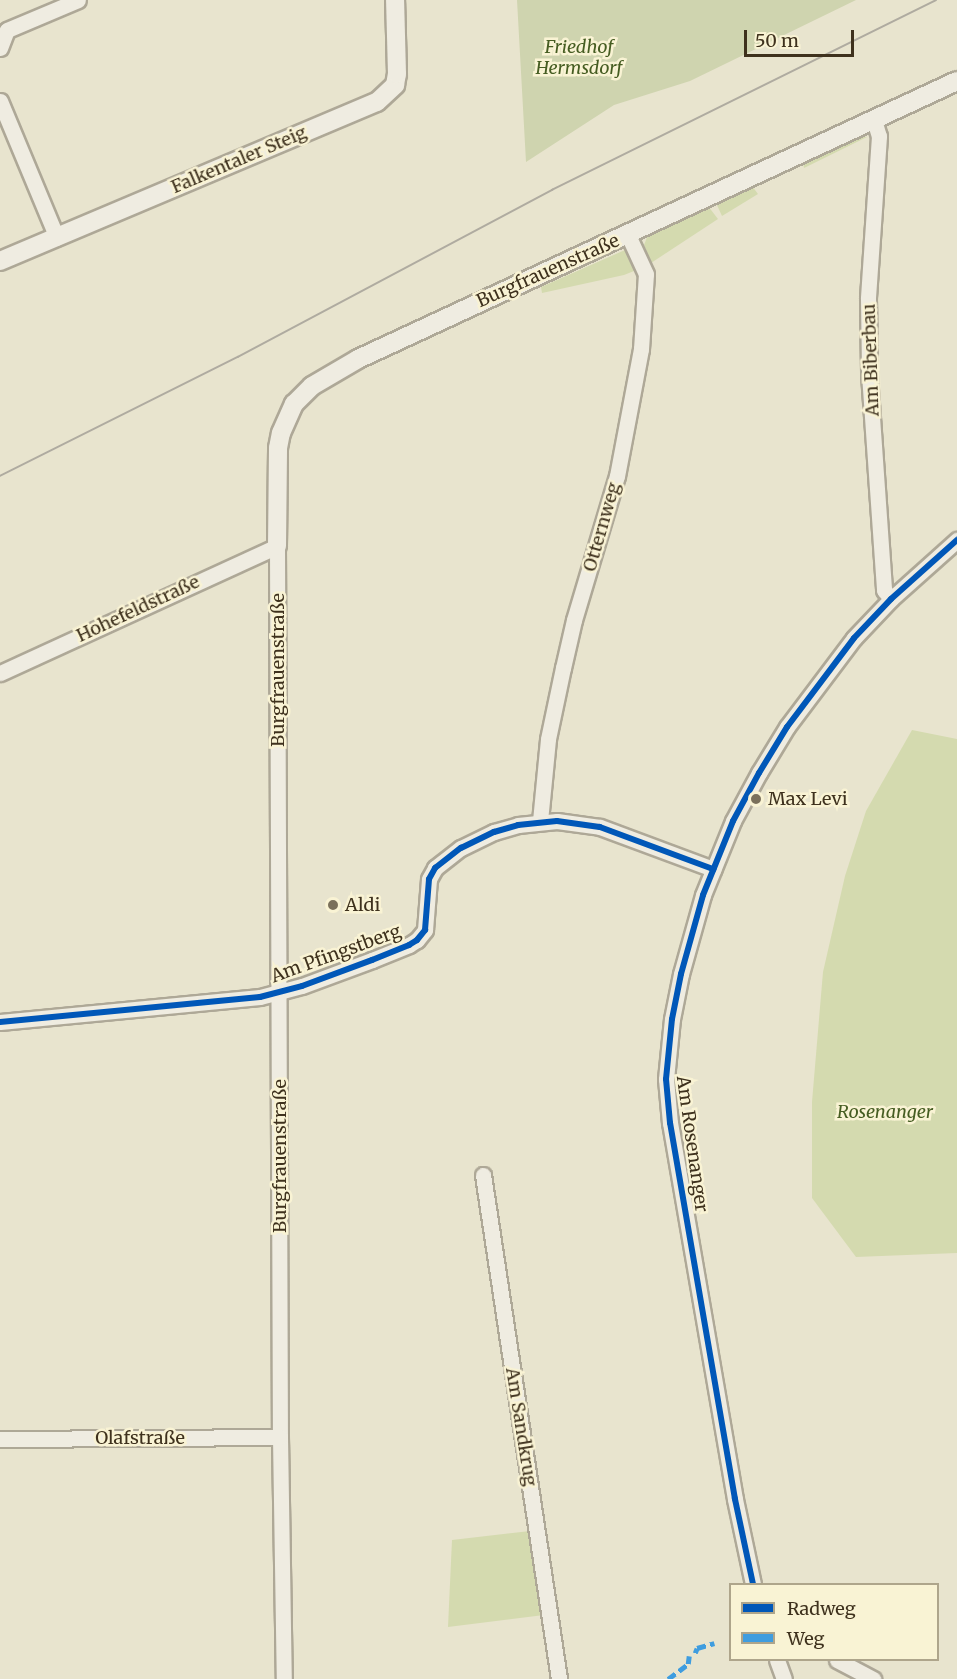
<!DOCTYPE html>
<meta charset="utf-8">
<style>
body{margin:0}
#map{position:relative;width:957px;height:1679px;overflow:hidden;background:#e8e4ce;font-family:Merriweather,serif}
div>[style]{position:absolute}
.green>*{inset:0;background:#d4daaf}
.cemetery>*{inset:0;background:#cfd4af}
.roads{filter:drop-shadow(2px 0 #aea897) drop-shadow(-2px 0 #aea897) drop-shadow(0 2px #aea897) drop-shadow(0 -2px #aea897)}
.minor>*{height:15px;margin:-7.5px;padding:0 7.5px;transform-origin:7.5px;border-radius:7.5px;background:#efece1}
.tertiary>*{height:18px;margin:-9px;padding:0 9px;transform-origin:9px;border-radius:9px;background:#efece1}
.tram>*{height:1.5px;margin:-0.75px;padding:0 0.75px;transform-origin:0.75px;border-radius:0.75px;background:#afaba0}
.quiet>*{height:4.5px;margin-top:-2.25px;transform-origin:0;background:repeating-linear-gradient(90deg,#3f9ddf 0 9px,transparent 0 13.5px)}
.cycleway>*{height:6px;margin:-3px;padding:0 3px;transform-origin:3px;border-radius:3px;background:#0057b8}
.dots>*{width:16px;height:16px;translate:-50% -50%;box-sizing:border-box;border:3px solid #f9f3d4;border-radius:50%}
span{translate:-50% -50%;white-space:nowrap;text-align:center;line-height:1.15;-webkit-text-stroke:5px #f9f3d4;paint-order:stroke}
.park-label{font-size:18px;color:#465d22;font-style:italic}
.street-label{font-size:18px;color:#3e311d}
.poi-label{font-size:18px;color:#3e311d}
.left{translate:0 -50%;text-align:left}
.legend{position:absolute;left:729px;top:1583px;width:210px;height:78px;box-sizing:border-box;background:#f9f3d4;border:2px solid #aea58b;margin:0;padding:8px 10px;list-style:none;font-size:18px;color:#3e311d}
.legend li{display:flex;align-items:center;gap:12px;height:30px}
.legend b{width:30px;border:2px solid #aea58b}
.scale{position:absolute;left:744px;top:30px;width:110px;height:27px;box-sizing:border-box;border:3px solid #3e311d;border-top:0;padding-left:8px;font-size:18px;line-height:21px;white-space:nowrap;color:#3e311d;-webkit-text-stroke:4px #f9f3d4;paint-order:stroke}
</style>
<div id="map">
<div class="green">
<i style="clip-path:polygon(862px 136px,867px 137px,804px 168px,803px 163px)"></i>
<i style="clip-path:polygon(752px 186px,758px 194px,722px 216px,716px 203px)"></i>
<i style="clip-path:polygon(708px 206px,718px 219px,651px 263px,644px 245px,648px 235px)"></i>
<i style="clip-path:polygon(625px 250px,639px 269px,624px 275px,542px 293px,541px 287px)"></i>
<i style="clip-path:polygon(912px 730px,957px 739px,957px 1253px,856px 1257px,812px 1198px,812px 1102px,823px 972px,845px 876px,866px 811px)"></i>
<i style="clip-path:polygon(530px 1531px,544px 1615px,448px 1627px,452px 1540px)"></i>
</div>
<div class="cemetery">
<i style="clip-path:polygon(517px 0,856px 0,690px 81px,614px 105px,526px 162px)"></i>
</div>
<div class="roads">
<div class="minor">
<i style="left:0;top:48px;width:19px;rotate:-69deg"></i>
<i style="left:7px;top:30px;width:77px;rotate:-22.9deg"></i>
<i style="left:0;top:101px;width:148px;rotate:67.4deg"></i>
<i style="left:874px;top:120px;width:17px;rotate:73deg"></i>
<i style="left:879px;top:136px;width:163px;rotate:93.9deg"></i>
<i style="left:868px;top:299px;width:75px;rotate:89.2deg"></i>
<i style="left:869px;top:374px;width:217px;rotate:86deg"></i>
<i style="left:884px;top:590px;width:11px;rotate:52deg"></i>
<i style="left:0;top:673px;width:305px;rotate:-24.6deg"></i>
<i style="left:277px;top:546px;width:891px;rotate:89.81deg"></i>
<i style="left:280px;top:1437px;width:242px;rotate:89.1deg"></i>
<i style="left:540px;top:821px;width:82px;rotate:-84.4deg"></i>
<i style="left:548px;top:739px;width:73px;rotate:-78.1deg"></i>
<i style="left:563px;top:668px;width:49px;rotate:-77.1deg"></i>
<i style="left:574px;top:620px;width:150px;rotate:-73.4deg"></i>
<i style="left:617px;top:476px;width:129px;rotate:-79.3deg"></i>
<i style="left:641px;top:349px;width:75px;rotate:-86.2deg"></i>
<i style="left:646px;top:274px;width:43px;rotate:-114.8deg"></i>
<i style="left:0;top:1022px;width:261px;rotate:-5.5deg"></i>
<i style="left:260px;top:997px;width:43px;rotate:-14.7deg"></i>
<i style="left:302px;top:986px;width:75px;rotate:-20.4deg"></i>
<i style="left:372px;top:960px;width:40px;rotate:-22deg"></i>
<i style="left:409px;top:945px;width:9px;rotate:-32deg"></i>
<i style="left:417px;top:940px;width:13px;rotate:-51deg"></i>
<i style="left:425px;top:930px;width:51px;rotate:-85.5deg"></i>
<i style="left:429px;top:879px;width:13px;rotate:-61deg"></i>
<i style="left:435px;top:868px;width:33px;rotate:-38deg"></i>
<i style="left:461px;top:848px;width:37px;rotate:-26deg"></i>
<i style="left:494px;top:832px;width:25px;rotate:-16deg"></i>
<i style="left:518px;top:825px;width:39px;rotate:-6deg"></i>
<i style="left:557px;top:821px;width:43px;rotate:7.9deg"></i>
<i style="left:600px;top:827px;width:121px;rotate:20.4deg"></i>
<i style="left:483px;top:1175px;width:510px;rotate:81.42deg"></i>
<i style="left:0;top:1439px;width:280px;rotate:-0.4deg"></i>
<i style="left:753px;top:1584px;width:87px;rotate:-102deg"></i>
<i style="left:735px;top:1499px;width:382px;rotate:-99.8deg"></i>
<i style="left:670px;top:1123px;width:44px;rotate:-95.2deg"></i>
<i style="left:666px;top:1079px;width:60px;rotate:-84.3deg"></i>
<i style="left:672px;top:1019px;width:46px;rotate:-78.7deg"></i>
<i style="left:681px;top:974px;width:82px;rotate:-74.4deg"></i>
<i style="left:703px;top:895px;width:80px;rotate:-67.9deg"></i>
<i style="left:733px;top:821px;width:55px;rotate:-61.6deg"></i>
<i style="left:759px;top:773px;width:54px;rotate:-58.7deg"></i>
<i style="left:787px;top:727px;width:111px;rotate:-53deg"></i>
<i style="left:854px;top:638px;width:54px;rotate:-46.5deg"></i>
<i style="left:891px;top:599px;width:89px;rotate:-41.8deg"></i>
<i style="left:777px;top:1660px;width:20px;rotate:70deg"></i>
<i style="left:837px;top:1660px;width:41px;rotate:27.8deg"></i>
</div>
<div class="tertiary">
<i style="left:0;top:261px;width:409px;rotate:-22.9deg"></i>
<i style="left:377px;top:102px;width:25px;rotate:-43deg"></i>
<i style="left:395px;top:85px;width:11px;rotate:-80deg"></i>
<i style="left:397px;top:74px;width:74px;rotate:-91.5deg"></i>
<i style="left:277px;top:546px;width:98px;rotate:-89.4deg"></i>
<i style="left:278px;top:448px;width:15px;rotate:-79deg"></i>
<i style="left:281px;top:433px;width:32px;rotate:-66deg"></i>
<i style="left:294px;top:404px;width:25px;rotate:-45deg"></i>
<i style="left:312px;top:386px;width:53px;rotate:-30.4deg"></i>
<i style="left:358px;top:359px;width:660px;rotate:-24.9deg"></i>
</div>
</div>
<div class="tram">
<i style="left:0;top:476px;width:266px;rotate:-26.6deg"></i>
<i style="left:238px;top:357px;width:356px;rotate:-28deg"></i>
<i style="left:552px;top:190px;width:428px;rotate:-26.3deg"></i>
</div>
<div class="quiet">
<i style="left:695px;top:1653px;width:5px;rotate:-68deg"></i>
<i style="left:697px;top:1648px;width:18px;rotate:-16deg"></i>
<i style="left:668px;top:1679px;width:25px;rotate:-37deg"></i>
<i style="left:688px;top:1664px;width:8px;rotate:-83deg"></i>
</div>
<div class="cycleway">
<i style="left:0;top:1022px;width:261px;rotate:-5.5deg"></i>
<i style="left:260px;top:997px;width:43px;rotate:-14.7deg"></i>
<i style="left:302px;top:986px;width:75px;rotate:-20.4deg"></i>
<i style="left:372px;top:960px;width:40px;rotate:-22deg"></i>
<i style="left:409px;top:945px;width:9px;rotate:-32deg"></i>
<i style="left:417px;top:940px;width:13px;rotate:-51deg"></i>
<i style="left:425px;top:930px;width:51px;rotate:-85.5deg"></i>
<i style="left:429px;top:879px;width:13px;rotate:-61deg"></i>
<i style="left:435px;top:868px;width:33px;rotate:-38deg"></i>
<i style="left:461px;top:848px;width:37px;rotate:-26deg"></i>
<i style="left:494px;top:832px;width:25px;rotate:-16deg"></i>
<i style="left:518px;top:825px;width:39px;rotate:-6deg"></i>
<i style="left:557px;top:821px;width:43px;rotate:7.9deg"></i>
<i style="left:600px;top:827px;width:121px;rotate:20.4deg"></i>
<i style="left:753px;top:1584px;width:87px;rotate:-102deg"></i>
<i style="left:735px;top:1499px;width:382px;rotate:-99.8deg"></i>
<i style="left:670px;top:1123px;width:44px;rotate:-95.2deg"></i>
<i style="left:666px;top:1079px;width:60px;rotate:-84.3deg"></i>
<i style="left:672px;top:1019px;width:46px;rotate:-78.7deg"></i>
<i style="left:681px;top:974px;width:82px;rotate:-74.4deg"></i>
<i style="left:703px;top:895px;width:80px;rotate:-67.9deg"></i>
<i style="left:733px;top:821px;width:55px;rotate:-61.6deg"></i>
<i style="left:759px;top:773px;width:54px;rotate:-58.7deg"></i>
<i style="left:787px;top:727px;width:111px;rotate:-53deg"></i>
<i style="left:854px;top:638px;width:54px;rotate:-46.5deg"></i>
<i style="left:891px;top:599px;width:89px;rotate:-41.8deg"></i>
</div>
<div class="dots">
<i style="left:756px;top:799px;background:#7a705b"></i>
<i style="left:333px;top:905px;background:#7a705b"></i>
</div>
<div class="park-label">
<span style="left:579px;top:58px">Friedhof<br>Hermsdorf</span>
<span style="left:885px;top:1112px">Rosenanger</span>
</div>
<div class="street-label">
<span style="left:239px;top:160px;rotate:-23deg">Falkentaler Steig</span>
<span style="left:548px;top:271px;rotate:-24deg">Burgfrauenstraße</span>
<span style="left:871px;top:360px;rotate:-92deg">Am Biberbau</span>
<span style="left:602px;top:527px;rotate:-74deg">Otternweg</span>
<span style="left:138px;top:609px;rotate:-25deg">Hohefeldstraße</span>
<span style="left:278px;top:670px;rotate:-90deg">Burgfrauenstraße</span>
<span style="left:336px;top:954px;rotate:-20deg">Am Pfingstberg</span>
<span style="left:692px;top:1144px;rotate:82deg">Am Rosenanger</span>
<span style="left:280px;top:1156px;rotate:-90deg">Burgfrauenstraße</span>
<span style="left:521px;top:1427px;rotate:81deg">Am Sandkrug</span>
<span style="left:140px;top:1438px">Olafstraße</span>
</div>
<div class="poi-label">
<span class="left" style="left:768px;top:799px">Max Levi</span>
<span class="left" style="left:345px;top:905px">Aldi</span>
</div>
<ul class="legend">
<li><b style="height:8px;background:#0057b8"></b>Radweg</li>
<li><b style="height:8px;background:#3f9ddf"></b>Weg</li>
</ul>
<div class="scale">50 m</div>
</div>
